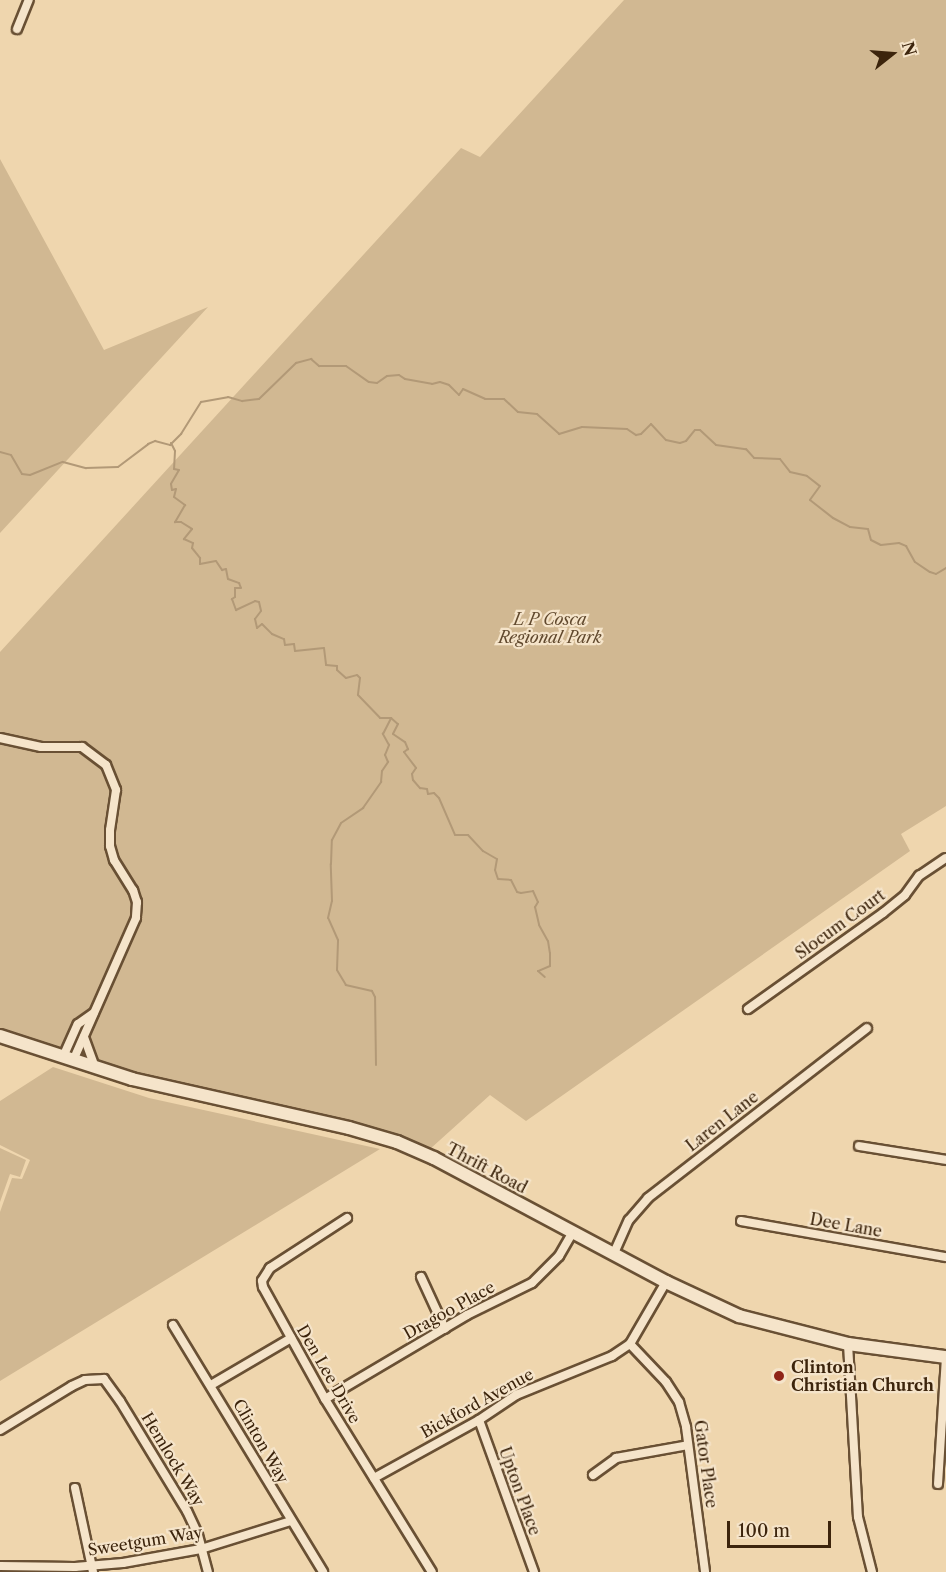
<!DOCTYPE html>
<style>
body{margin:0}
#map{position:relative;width:946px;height:1572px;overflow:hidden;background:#efd6ae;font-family:"Libre Caslon Text",serif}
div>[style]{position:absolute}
.green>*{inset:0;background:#d1b892}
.stream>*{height:2px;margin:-1px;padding:0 1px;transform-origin:1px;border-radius:1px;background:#b29977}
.roads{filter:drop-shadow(2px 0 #695034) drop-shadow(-2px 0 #695034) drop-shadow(0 2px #695034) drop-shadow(0 -2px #695034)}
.street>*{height:8px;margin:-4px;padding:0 4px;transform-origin:4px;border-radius:4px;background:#f5e4ca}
.secondary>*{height:12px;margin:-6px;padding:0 6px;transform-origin:6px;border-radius:6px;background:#f5e4ca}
.dots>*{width:16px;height:16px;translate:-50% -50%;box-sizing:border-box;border:3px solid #f5e4ca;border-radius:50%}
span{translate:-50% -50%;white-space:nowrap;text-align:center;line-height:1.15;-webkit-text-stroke:4.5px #f5e4ca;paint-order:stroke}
.park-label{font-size:16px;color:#61492e;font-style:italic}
.street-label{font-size:16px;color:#3c240c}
.poi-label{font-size:16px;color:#3c240c;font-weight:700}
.left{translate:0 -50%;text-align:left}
.north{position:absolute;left:862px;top:24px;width:60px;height:60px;-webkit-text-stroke:4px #f5e4ca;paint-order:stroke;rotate:73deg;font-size:16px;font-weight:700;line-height:24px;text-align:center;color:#3c240c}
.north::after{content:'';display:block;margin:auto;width:21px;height:27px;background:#3c240c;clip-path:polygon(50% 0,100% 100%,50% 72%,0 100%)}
.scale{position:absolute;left:727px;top:1521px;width:104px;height:27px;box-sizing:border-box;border:3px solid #3c240c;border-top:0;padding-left:8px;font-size:18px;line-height:21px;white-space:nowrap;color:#3c240c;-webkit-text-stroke:4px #f5e4ca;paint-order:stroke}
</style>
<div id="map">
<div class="green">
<i style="clip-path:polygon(624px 0,946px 0,946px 806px,901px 834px,910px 851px,526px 1121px,490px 1095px,430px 1149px,382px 1131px,320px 1114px,155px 1079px,0 1028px,0 652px,461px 148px,480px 157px)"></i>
<i style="clip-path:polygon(0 159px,104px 350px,208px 307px,0 533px)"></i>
<i style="clip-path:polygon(53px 1067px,149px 1098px,380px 1149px,0 1381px,0 1212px,12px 1178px,22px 1179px,30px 1160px,0 1145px,0 1101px)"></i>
<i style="clip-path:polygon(0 1148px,26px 1160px,20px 1177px,10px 1174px,0 1202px)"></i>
</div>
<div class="stream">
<i style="left:171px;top:443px;width:9px;rotate:63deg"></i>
<i style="left:175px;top:451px;width:18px;rotate:93deg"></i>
<i style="left:174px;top:469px;width:5px;rotate:11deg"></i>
<i style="left:179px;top:470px;width:16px;rotate:120deg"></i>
<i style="left:171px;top:484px;width:6px;rotate:81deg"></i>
<i style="left:172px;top:490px;width:4px;rotate:-14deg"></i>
<i style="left:176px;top:489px;width:8px;rotate:104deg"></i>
<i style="left:174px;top:497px;width:14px;rotate:36deg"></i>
<i style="left:185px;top:505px;width:20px;rotate:120deg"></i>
<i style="left:175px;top:522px;width:6px"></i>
<i style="left:181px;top:522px;width:13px;rotate:32deg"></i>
<i style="left:192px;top:529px;width:13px;rotate:129deg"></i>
<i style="left:184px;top:539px;width:10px;rotate:24deg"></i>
<i style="left:193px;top:543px;width:5px;rotate:101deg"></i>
<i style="left:192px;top:548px;width:13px;rotate:51deg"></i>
<i style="left:200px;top:558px;width:6px;rotate:90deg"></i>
<i style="left:200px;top:564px;width:16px;rotate:-11deg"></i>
<i style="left:216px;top:561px;width:11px;rotate:56deg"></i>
<i style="left:222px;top:570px;width:4px;rotate:-14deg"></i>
<i style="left:226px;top:569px;width:10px;rotate:79deg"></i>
<i style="left:228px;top:579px;width:12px;rotate:20deg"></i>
<i style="left:239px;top:583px;width:5px;rotate:68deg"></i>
<i style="left:241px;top:588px;width:6px;rotate:180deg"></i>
<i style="left:235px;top:588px;width:9px;rotate:90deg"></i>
<i style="left:235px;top:597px;width:4px;rotate:146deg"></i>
<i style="left:232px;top:599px;width:12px;rotate:70deg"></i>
<i style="left:236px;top:610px;width:21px;rotate:-25deg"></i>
<i style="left:255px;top:601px;width:4px;rotate:14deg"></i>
<i style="left:259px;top:602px;width:9px;rotate:77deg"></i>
<i style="left:261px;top:611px;width:10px;rotate:127deg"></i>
<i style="left:255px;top:619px;width:9px;rotate:77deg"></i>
<i style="left:257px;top:628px;width:6px;rotate:-39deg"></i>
<i style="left:262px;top:624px;width:14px;rotate:45deg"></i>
<i style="left:272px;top:634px;width:13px;rotate:23deg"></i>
<i style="left:284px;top:639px;width:6px;rotate:81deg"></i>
<i style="left:285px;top:645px;width:9px;rotate:-6deg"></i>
<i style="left:294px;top:644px;width:7px;rotate:82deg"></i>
<i style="left:295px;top:651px;width:29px;rotate:-6deg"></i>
<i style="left:324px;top:648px;width:17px;rotate:83deg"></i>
<i style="left:326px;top:665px;width:11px;rotate:5deg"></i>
<i style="left:337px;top:666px;width:4px;rotate:90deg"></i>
<i style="left:337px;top:670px;width:12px;rotate:42deg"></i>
<i style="left:346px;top:678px;width:11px;rotate:-15deg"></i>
<i style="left:357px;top:675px;width:4px;rotate:45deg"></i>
<i style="left:360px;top:678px;width:17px;rotate:97deg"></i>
<i style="left:358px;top:695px;width:32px;rotate:46deg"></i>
<i style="left:380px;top:718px;width:11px"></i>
<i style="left:391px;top:718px;width:9px;rotate:41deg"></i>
<i style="left:398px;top:724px;width:11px;rotate:117deg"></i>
<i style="left:393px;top:734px;width:14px;rotate:34deg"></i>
<i style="left:405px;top:742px;width:8px;rotate:67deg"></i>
<i style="left:408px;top:749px;width:5px;rotate:143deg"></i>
<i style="left:404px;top:752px;width:20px;rotate:53deg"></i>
<i style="left:416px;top:768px;width:7px;rotate:124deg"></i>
<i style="left:412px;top:774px;width:6px;rotate:81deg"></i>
<i style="left:413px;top:780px;width:11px;rotate:49deg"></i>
<i style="left:420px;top:788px;width:7px;rotate:8deg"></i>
<i style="left:427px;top:789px;width:5px;rotate:79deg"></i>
<i style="left:428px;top:794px;width:6px;rotate:-9deg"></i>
<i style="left:434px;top:793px;width:7px;rotate:45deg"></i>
<i style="left:439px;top:798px;width:40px;rotate:66.6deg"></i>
<i style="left:455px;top:835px;width:13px"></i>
<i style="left:468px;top:835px;width:22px;rotate:47deg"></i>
<i style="left:483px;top:851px;width:16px;rotate:30deg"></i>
<i style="left:497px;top:859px;width:11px;rotate:100deg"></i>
<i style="left:495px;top:870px;width:9px;rotate:72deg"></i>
<i style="left:498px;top:879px;width:13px;rotate:4deg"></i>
<i style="left:511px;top:880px;width:13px;rotate:63deg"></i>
<i style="left:517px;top:892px;width:4px;rotate:14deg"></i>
<i style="left:521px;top:893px;width:12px;rotate:-9deg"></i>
<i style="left:533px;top:891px;width:12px;rotate:66deg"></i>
<i style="left:538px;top:902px;width:6px;rotate:121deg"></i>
<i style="left:535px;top:907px;width:18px;rotate:77deg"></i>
<i style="left:539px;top:925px;width:18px;rotate:61deg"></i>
<i style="left:548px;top:941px;width:12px;rotate:81deg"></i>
<i style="left:550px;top:953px;width:13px;rotate:90deg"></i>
<i style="left:550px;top:966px;width:13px;rotate:157deg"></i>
<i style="left:538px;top:971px;width:9px;rotate:41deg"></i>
<i style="left:0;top:452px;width:11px;rotate:15deg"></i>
<i style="left:11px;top:455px;width:22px;rotate:60deg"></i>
<i style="left:22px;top:474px;width:8px;rotate:7deg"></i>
<i style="left:30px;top:475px;width:35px;rotate:-22deg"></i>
<i style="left:63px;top:462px;width:24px;rotate:15deg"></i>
<i style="left:86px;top:468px;width:32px;rotate:-2deg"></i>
<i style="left:118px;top:467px;width:38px;rotate:-37deg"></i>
<i style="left:148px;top:444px;width:8px;rotate:-23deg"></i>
<i style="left:155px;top:441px;width:16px;rotate:15deg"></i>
<i style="left:170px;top:445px;width:16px;rotate:-45deg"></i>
<i style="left:181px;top:434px;width:38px;rotate:-58deg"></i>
<i style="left:201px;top:402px;width:27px;rotate:-10deg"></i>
<i style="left:228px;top:397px;width:15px;rotate:16deg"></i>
<i style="left:242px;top:401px;width:17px;rotate:-7deg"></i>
<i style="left:259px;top:399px;width:52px;rotate:-44.2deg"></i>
<i style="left:296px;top:363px;width:16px;rotate:-15deg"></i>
<i style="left:311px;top:359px;width:11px;rotate:41deg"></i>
<i style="left:319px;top:366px;width:27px"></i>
<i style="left:346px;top:366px;width:28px;rotate:35deg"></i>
<i style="left:369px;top:382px;width:8px;rotate:7deg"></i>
<i style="left:377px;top:383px;width:12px;rotate:-35deg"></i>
<i style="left:387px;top:376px;width:12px;rotate:-5deg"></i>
<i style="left:399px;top:375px;width:7px;rotate:34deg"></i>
<i style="left:405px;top:379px;width:27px;rotate:10deg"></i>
<i style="left:432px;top:384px;width:8px;rotate:-14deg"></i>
<i style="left:440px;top:382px;width:9px;rotate:18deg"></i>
<i style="left:449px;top:385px;width:14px;rotate:45deg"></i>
<i style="left:459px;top:395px;width:7px;rotate:-56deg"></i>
<i style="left:463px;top:389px;width:24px;rotate:24deg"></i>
<i style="left:485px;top:399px;width:19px"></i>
<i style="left:504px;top:399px;width:19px;rotate:43deg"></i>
<i style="left:518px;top:412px;width:19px;rotate:6deg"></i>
<i style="left:537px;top:414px;width:30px;rotate:42deg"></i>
<i style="left:559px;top:434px;width:24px;rotate:-17deg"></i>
<i style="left:582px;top:427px;width:45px;rotate:2.5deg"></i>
<i style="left:627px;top:429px;width:11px;rotate:34deg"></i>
<i style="left:636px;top:435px;width:5px;rotate:-11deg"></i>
<i style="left:641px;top:434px;width:14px;rotate:-45deg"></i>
<i style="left:651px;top:424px;width:22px;rotate:47deg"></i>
<i style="left:666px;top:440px;width:14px;rotate:12deg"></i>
<i style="left:680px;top:443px;width:6px;rotate:-18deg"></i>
<i style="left:686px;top:441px;width:14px;rotate:-51deg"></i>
<i style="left:695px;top:430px;width:5px"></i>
<i style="left:700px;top:430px;width:22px;rotate:43deg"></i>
<i style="left:716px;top:445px;width:30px;rotate:8deg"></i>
<i style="left:746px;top:449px;width:12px;rotate:48deg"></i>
<i style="left:754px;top:458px;width:26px;rotate:2deg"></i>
<i style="left:780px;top:459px;width:16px;rotate:52deg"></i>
<i style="left:790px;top:472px;width:17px;rotate:13deg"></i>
<i style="left:807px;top:476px;width:16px;rotate:38deg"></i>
<i style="left:820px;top:486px;width:17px;rotate:126deg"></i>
<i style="left:810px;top:500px;width:29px;rotate:38deg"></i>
<i style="left:833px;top:518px;width:19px;rotate:28deg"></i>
<i style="left:850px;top:527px;width:18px;rotate:6deg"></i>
<i style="left:868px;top:529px;width:11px;rotate:75deg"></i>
<i style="left:871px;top:540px;width:11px;rotate:27deg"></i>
<i style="left:881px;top:545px;width:18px;rotate:-6deg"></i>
<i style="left:899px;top:543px;width:8px;rotate:23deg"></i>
<i style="left:906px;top:546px;width:18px;rotate:61deg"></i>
<i style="left:915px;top:562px;width:18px;rotate:34deg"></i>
<i style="left:930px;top:572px;width:6px;rotate:18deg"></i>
<i style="left:936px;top:574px;width:12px;rotate:-31deg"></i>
<i style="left:376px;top:1065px;width:68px;rotate:-90.8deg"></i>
<i style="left:375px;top:997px;width:7px;rotate:-117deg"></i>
<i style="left:372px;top:991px;width:27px;rotate:-167deg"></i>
<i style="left:346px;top:985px;width:17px;rotate:-121deg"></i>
<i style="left:337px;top:970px;width:30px;rotate:-88deg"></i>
<i style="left:338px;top:940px;width:24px;rotate:-114deg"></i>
<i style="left:328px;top:918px;width:17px;rotate:-77deg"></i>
<i style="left:332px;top:901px;width:37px;rotate:-92deg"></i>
<i style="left:331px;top:864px;width:24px;rotate:-88deg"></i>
<i style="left:332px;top:840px;width:19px;rotate:-62deg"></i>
<i style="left:341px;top:823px;width:27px;rotate:-34deg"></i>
<i style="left:363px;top:808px;width:32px;rotate:-55deg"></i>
<i style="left:381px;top:782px;width:11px;rotate:-85deg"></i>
<i style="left:382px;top:771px;width:11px;rotate:-56deg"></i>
<i style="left:388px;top:762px;width:8px;rotate:-113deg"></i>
<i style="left:385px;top:755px;width:11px;rotate:-68deg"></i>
<i style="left:389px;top:745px;width:13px;rotate:-119deg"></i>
<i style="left:383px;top:734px;width:18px;rotate:-63deg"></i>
</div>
<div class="roads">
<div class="street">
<i style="left:17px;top:29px;width:31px;rotate:-68deg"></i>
<i style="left:0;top:738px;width:42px;rotate:12.4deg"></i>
<i style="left:41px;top:747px;width:41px"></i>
<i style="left:82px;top:747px;width:30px;rotate:37deg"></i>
<i style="left:106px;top:765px;width:27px;rotate:68deg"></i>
<i style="left:116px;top:790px;width:40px;rotate:98.5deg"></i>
<i style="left:110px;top:830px;width:16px;rotate:90deg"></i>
<i style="left:110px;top:846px;width:15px;rotate:74deg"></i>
<i style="left:114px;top:860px;width:36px;rotate:58deg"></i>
<i style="left:133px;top:890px;width:13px;rotate:72deg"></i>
<i style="left:137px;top:902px;width:16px;rotate:94deg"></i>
<i style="left:136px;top:918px;width:156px;rotate:113.8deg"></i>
<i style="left:748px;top:1009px;width:166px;rotate:-35.4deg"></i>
<i style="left:883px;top:913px;width:28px;rotate:-39deg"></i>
<i style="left:905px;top:895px;width:24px;rotate:-54deg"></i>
<i style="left:919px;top:876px;width:32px;rotate:-34deg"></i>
<i style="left:84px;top:1037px;width:32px;rotate:70deg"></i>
<i style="left:63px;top:1057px;width:36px;rotate:-66deg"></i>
<i style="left:78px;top:1024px;width:19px;rotate:-35deg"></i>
<i style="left:859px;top:1146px;width:88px;rotate:9.1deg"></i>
<i style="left:347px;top:1218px;width:92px;rotate:147deg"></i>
<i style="left:270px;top:1268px;width:15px;rotate:122deg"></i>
<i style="left:262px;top:1281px;width:6px;rotate:81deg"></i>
<i style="left:263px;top:1287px;width:128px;rotate:61deg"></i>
<i style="left:325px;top:1399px;width:203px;rotate:58.3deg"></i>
<i style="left:741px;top:1221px;width:208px;rotate:10deg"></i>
<i style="left:614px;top:1253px;width:36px;rotate:-66deg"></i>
<i style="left:629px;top:1220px;width:29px;rotate:-49deg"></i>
<i style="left:648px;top:1198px;width:277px;rotate:-37.8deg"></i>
<i style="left:421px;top:1277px;width:57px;rotate:65.2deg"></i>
<i style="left:173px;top:1325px;width:289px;rotate:58.7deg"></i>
<i style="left:630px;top:1344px;width:52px;rotate:46.5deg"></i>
<i style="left:666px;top:1382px;width:24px;rotate:57deg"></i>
<i style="left:679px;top:1402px;width:26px;rotate:74deg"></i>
<i style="left:686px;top:1427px;width:146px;rotate:82.5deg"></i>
<i style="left:848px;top:1344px;width:173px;rotate:86.7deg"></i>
<i style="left:858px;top:1517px;width:57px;rotate:75.7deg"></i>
<i style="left:211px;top:1385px;width:93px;rotate:-30.4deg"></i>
<i style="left:325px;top:1399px;width:165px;rotate:-30.6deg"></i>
<i style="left:467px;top:1315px;width:72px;rotate:-26.2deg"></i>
<i style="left:532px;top:1283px;width:38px;rotate:-45deg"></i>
<i style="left:559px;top:1256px;width:28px;rotate:-60deg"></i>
<i style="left:479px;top:1420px;width:162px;rotate:70.1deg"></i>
<i style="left:0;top:1430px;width:84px;rotate:-31.4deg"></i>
<i style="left:72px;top:1386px;width:14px;rotate:-25deg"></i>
<i style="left:85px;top:1380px;width:19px;rotate:-3deg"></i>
<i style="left:104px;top:1379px;width:27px;rotate:54deg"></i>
<i style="left:120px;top:1401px;width:129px;rotate:58.7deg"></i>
<i style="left:187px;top:1511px;width:26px;rotate:65deg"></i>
<i style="left:198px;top:1535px;width:38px;rotate:75deg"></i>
<i style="left:593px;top:1475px;width:29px;rotate:-36deg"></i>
<i style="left:616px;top:1458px;width:73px;rotate:-10.2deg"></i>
<i style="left:374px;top:1478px;width:120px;rotate:-28.9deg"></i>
<i style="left:479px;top:1420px;width:45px;rotate:-34deg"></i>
<i style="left:516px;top:1395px;width:104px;rotate:-22.1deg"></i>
<i style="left:612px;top:1356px;width:22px;rotate:-34deg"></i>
<i style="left:630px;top:1344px;width:72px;rotate:-59.9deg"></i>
<i style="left:938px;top:1484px;width:128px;rotate:-86.4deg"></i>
<i style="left:75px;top:1488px;width:86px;rotate:77.9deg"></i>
<i style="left:0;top:1566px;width:75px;rotate:0.8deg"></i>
<i style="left:75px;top:1567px;width:48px;rotate:-4.8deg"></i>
<i style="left:123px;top:1563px;width:79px;rotate:-10.2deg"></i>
<i style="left:201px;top:1549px;width:94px;rotate:-17.3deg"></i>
</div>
<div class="secondary">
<i style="left:0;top:1036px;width:139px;rotate:18deg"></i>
<i style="left:132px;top:1079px;width:222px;rotate:12.7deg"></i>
<i style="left:349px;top:1128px;width:50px;rotate:16.3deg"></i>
<i style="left:397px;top:1142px;width:40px;rotate:23.4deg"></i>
<i style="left:434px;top:1158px;width:263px;rotate:28.1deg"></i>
<i style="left:666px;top:1282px;width:81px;rotate:25deg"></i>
<i style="left:739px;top:1316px;width:113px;rotate:14.4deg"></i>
<i style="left:848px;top:1344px;width:99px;rotate:7.6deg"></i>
</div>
</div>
<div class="dots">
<i style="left:779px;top:1376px;background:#8f2418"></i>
</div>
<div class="park-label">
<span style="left:550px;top:628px">L P Cosca<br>Regional Park</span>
</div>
<div class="street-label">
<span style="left:840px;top:924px;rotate:-36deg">Slocum Court</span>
<span style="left:722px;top:1121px;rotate:-38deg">Laren Lane</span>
<span style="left:487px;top:1168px;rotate:28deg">Thrift Road</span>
<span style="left:846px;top:1225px;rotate:10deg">Dee Lane</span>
<span style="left:449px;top:1310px;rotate:-29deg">Dragoo Place</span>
<span style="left:329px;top:1374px;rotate:60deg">Den Lee Drive</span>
<span style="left:477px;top:1403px;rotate:-29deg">Bickford Avenue</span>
<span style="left:261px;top:1441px;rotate:60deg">Clinton Way</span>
<span style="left:173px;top:1459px;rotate:59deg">Hemlock Way</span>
<span style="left:706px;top:1464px;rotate:82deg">Gator Place</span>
<span style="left:520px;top:1491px;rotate:70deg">Upton Place</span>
<span style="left:145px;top:1541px;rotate:-9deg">Sweetgum Way</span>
</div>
<div class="poi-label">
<span class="left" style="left:791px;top:1376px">Clinton<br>Christian Church</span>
</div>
<div class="north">N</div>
<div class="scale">100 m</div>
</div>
